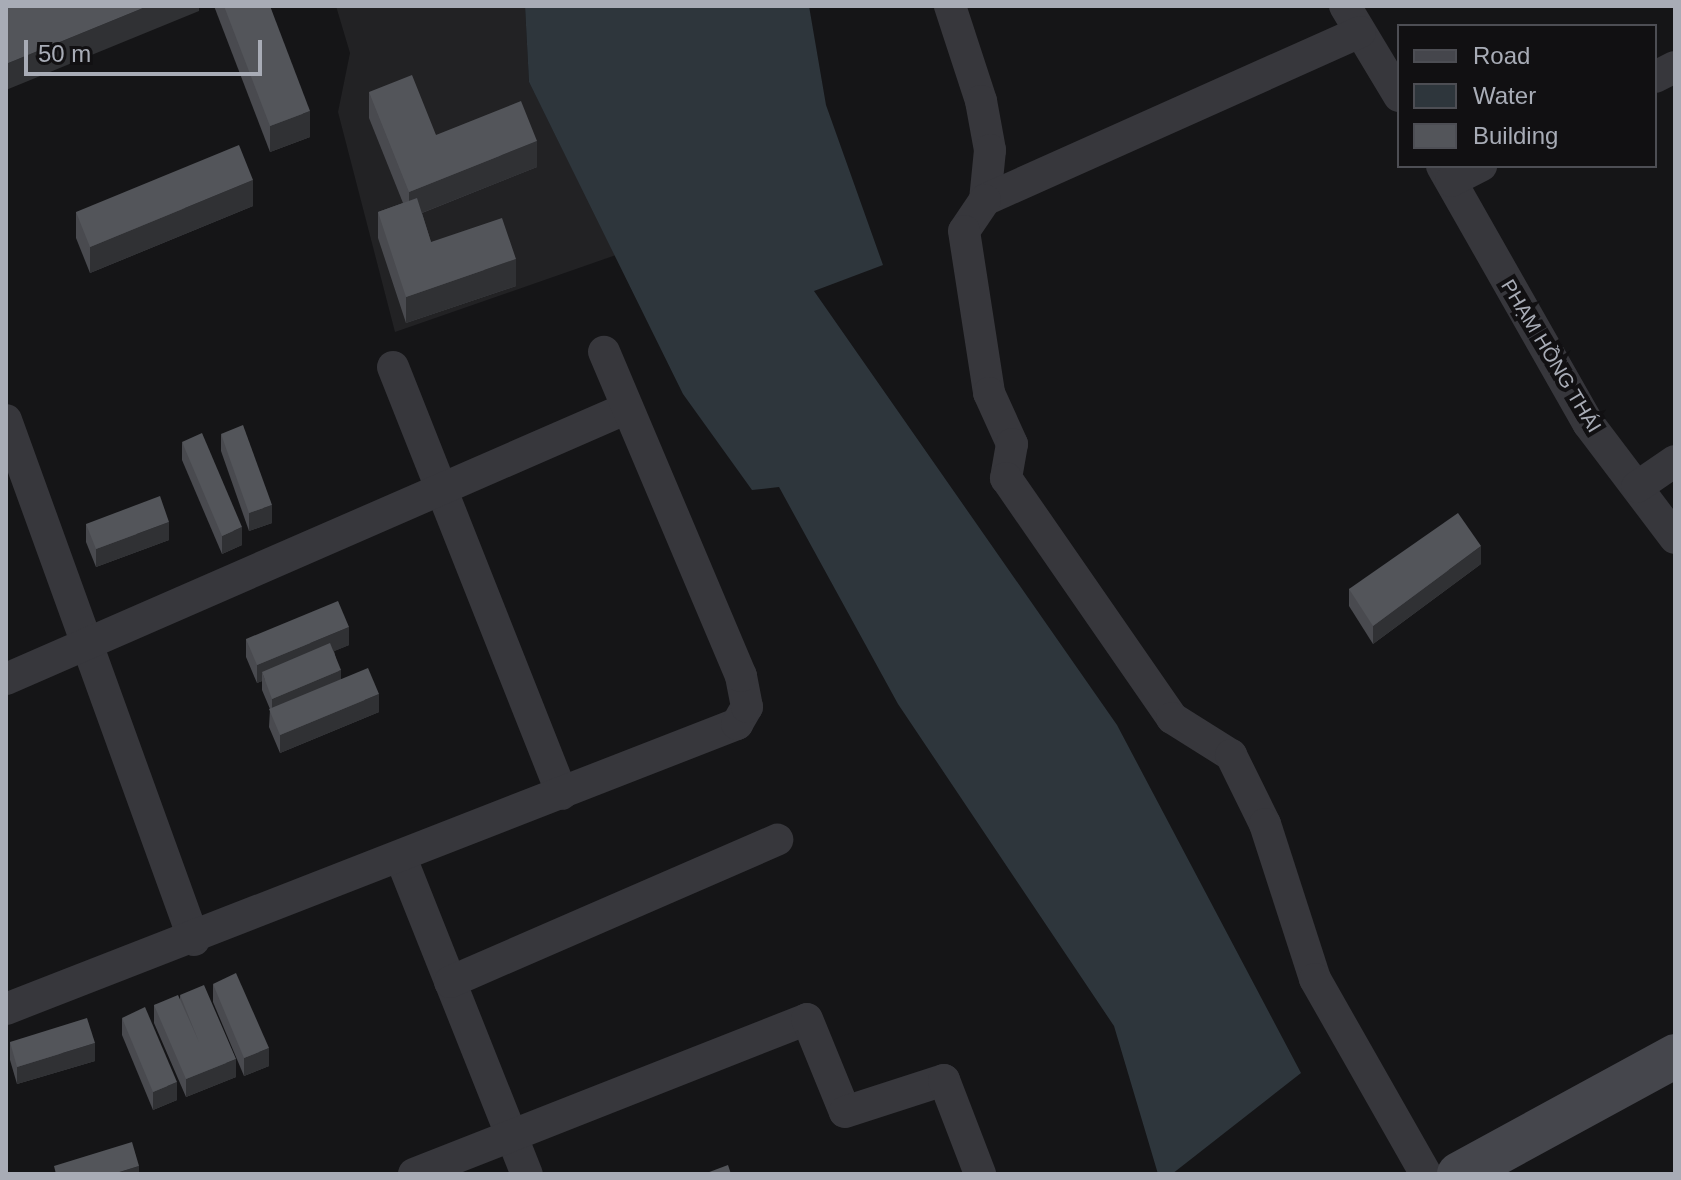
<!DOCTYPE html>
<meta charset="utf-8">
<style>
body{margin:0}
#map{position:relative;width:1681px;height:1180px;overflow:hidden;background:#151517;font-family:Arial,sans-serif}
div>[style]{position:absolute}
.built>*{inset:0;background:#222224}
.water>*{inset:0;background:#2e363c}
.street>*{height:32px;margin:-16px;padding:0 16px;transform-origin:16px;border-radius:16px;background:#37373c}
.secondary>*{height:44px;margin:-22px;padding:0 22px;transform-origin:22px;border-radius:22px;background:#45464c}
.wall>*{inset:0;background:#494a4f}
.shaded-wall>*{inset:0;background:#303134}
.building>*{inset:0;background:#53555a}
span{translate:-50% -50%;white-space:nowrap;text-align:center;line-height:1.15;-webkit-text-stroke:8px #111012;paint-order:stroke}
.street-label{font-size:20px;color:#a8acb6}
.frame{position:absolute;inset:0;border:8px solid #a8acb6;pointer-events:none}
.legend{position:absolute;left:1397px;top:24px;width:260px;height:144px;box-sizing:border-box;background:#111012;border:2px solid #4d4e54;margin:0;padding:10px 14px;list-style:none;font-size:24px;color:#a8acb6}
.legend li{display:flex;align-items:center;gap:16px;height:40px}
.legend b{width:40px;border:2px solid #4d4e54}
.scale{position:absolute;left:24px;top:40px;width:238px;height:36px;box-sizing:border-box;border:4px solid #a8acb6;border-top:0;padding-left:10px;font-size:24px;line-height:28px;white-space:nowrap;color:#a8acb6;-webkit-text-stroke:6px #111012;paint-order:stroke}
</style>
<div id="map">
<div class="built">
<i style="clip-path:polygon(336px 6px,525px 6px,529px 82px,616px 255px,395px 332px,338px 112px,350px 53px)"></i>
</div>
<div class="water">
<i style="clip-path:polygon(525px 6px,809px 6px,826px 105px,883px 265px,814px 291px,1117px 725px,1301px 1073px,1172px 1174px,1158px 1174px,1114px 1026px,898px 704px,779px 487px,752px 490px,683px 394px,529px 82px)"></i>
</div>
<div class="street">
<i style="left:950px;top:6px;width:100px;rotate:71.9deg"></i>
<i style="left:981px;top:101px;width:50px;rotate:79.6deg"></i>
<i style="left:990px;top:150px;width:50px;rotate:95.7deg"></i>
<i style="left:1345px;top:6px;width:105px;rotate:59deg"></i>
<i style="left:1360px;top:32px;width:411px;rotate:155.9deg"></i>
<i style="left:985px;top:200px;width:37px;rotate:124deg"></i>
<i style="left:964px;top:231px;width:164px;rotate:81.2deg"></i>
<i style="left:989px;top:393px;width:56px;rotate:65.7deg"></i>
<i style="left:1012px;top:444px;width:35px;rotate:100deg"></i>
<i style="left:1006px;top:478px;width:292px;rotate:55.3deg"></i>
<i style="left:1172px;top:718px;width:70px;rotate:32.1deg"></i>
<i style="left:1231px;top:755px;width:77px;rotate:63.8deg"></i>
<i style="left:1265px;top:824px;width:163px;rotate:72.1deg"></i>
<i style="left:1315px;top:979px;width:224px;rotate:60.4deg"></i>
<i style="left:1655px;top:77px;width:22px;rotate:-27deg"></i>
<i style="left:1442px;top:166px;width:296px;rotate:60.4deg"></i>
<i style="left:1588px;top:423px;width:144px;rotate:52.9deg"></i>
<i style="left:1451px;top:181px;width:34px;rotate:-27deg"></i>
<i style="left:393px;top:367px;width:459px;rotate:68.4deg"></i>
<i style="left:6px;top:420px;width:553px;rotate:70.12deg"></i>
<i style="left:1637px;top:487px;width:46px;rotate:-34.4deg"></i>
<i style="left:6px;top:679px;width:675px;rotate:-23.57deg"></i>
<i style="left:401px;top:858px;width:340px;rotate:68.3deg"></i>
<i style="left:450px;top:982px;width:357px;rotate:-23.5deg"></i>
<i style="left:6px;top:1009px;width:785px;rotate:-21.3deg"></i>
<i style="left:737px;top:724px;width:20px;rotate:-60deg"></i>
<i style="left:747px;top:707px;width:32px;rotate:-101deg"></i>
<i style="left:741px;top:676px;width:352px;rotate:-112.9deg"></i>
<i style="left:414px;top:1174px;width:422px;rotate:-21.5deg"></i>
<i style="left:807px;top:1019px;width:100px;rotate:67.8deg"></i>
<i style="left:845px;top:1112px;width:104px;rotate:-17.9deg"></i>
<i style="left:944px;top:1080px;width:101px;rotate:69deg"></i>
</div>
<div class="secondary">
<i style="left:1459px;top:1174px;width:246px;rotate:-28.6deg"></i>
</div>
<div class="wall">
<i style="clip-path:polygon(214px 6px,270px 6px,310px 137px,270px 152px)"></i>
<i style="clip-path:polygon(369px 92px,436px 135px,537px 167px,422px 213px,431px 242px,516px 286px,406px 323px,378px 238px,378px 212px,403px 203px,369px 118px)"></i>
<i style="clip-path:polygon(253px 206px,90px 273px,76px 238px,76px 212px)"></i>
<i style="clip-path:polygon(221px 434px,272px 523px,249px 531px,221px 451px)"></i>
<i style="clip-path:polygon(182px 442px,242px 545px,222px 554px,182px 460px)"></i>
<i style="clip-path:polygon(86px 524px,169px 540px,96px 567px,86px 542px)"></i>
<i style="clip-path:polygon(1481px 564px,1373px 644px,1349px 606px,1349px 589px)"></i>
<i style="clip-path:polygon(246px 639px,349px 645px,334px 651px,341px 679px,379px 712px,280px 753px,269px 727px,270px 709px,262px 690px,262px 681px,257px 683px,246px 657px)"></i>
<i style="clip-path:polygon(213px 984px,269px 1066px,244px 1076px,213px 1002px)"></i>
<i style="clip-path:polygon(180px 995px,236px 1077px,186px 1097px,154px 1023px,154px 1005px,180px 1000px)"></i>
<i style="clip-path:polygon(122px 1018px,177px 1100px,153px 1110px,122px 1035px)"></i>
<i style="clip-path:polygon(10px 1042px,95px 1061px,17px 1084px,10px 1060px)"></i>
</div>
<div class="shaded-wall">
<i style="clip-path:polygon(148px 6px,199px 6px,199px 11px,6px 90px,6px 64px)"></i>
<i style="clip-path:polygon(310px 111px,310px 137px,270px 152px,270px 126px)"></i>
<i style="clip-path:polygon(537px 141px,537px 167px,409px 218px,409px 192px)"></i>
<i style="clip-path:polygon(253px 180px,253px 206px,90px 273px,90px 247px)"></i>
<i style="clip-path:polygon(516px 259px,516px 286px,406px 323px,406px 297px)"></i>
<i style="clip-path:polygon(272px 505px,272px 523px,249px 531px,249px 513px)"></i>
<i style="clip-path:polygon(169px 522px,169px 540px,96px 567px,96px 549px)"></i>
<i style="clip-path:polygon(242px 527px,242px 545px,222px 554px,222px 536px)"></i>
<i style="clip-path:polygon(1481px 546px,1481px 564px,1373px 644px,1373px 626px)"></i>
<i style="clip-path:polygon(349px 627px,349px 645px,265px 680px,262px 672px,262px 681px,257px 683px,257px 665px)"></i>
<i style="clip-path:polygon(341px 670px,341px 688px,272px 716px,272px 699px)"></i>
<i style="clip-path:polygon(379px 694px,379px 712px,280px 753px,280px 735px)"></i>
<i style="clip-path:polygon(95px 1043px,95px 1061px,17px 1084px,17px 1067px)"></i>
<i style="clip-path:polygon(269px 1048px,269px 1066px,244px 1076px,244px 1058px)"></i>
<i style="clip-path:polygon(236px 1059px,236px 1077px,186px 1097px,186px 1079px)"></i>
<i style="clip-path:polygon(177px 1082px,177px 1100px,153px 1110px,153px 1092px)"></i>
<i style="clip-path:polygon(139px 1166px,139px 1174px,113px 1174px)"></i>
</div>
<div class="building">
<i style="clip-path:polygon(6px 6px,148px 6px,6px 64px)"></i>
<i style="clip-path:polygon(224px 6px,270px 6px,310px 111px,270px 126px)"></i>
<i style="clip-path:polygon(412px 75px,436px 135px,521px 101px,537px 141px,409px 192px,369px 92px)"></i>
<i style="clip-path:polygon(239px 145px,253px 180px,90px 247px,76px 212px)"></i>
<i style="clip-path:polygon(417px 198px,431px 242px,502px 218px,516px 259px,406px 297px,378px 212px)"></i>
<i style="clip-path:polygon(243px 425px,272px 505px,249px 513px,221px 434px)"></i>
<i style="clip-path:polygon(202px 433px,242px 527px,222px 536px,182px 442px)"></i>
<i style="clip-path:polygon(160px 496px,169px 522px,96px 549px,86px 524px)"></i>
<i style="clip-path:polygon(1458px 513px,1481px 546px,1373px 626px,1349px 589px)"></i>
<i style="clip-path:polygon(338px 601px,349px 627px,257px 665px,246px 639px)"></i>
<i style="clip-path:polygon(330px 643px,341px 670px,272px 699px,262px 672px)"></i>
<i style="clip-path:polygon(368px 668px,379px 694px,280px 735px,269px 709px)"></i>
<i style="clip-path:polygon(236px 973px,269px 1048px,244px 1058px,213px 984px)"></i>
<i style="clip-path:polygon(204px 985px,236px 1059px,186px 1079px,154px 1005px,178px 995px,199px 1042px,180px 995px)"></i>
<i style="clip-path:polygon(145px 1007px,177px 1082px,153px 1092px,122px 1018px)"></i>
<i style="clip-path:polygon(87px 1018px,95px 1043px,17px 1067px,10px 1042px)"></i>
<i style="clip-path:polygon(132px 1142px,139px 1166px,113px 1174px,56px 1174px,54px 1166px)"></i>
<i style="clip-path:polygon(728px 1165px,731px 1174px,704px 1174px)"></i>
</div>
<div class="street-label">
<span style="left:1551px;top:356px;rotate:59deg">PHẠM HỒNG THÁI</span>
</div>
<div class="frame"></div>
<ul class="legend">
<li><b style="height:10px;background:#45464c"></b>Road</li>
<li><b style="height:22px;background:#2e363c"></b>Water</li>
<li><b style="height:22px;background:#53555a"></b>Building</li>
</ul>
<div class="scale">50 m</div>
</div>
